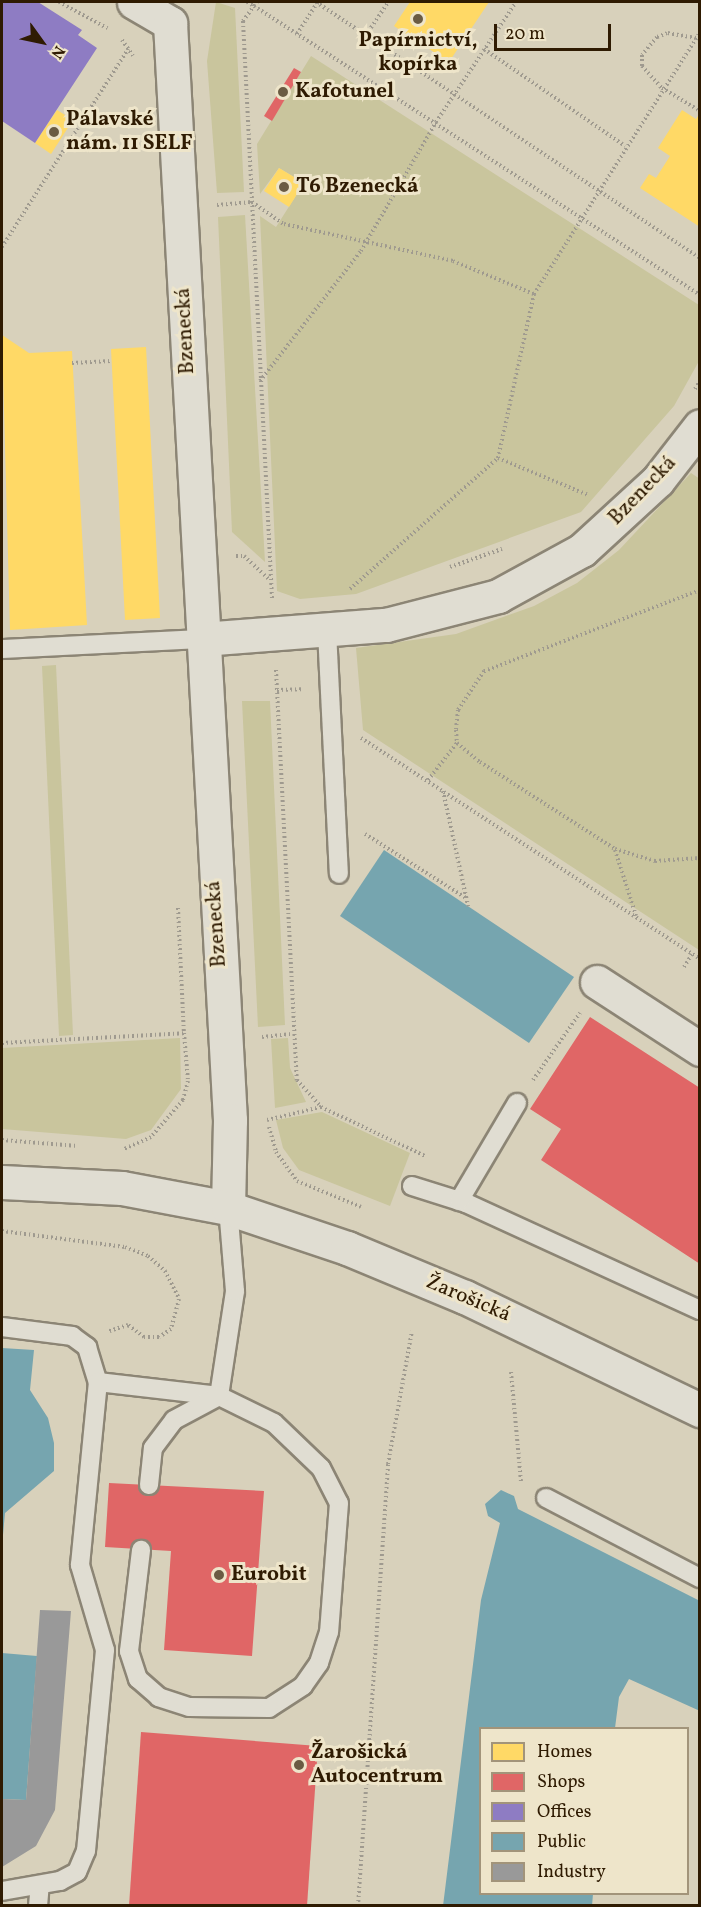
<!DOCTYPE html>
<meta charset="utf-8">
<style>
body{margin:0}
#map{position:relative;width:701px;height:1907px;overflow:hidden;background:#d8d1bb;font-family:Vollkorn,serif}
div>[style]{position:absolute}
.green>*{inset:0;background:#c9c59d}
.homes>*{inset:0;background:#ffd966}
.shops>*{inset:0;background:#e06666}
.offices>*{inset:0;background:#8e7cc3}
.public>*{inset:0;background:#76a5af}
.industry>*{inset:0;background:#999}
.path>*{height:4px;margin-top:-2px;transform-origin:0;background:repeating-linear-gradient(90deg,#9f9a8f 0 1.5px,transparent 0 4.5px)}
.roads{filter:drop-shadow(2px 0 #8c8575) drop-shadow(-2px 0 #8c8575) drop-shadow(0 2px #8c8575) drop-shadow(0 -2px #8c8575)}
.lane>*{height:18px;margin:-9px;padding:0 9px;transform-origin:9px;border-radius:9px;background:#e0ddd2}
.street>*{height:33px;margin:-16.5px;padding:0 16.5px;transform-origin:16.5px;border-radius:16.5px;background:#e0ddd2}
.secondary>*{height:33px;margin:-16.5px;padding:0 16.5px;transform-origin:16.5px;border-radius:16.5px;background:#e0ddd2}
.dots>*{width:16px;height:16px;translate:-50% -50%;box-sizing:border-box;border:3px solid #eee5ca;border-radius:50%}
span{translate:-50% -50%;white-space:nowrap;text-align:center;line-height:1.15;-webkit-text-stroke:6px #eee5ca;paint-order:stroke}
.poi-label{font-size:21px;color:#2f1b02;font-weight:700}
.left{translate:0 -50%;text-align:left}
.street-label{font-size:21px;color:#2f1b02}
.frame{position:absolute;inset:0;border:3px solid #2f1b02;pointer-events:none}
.legend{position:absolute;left:479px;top:1727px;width:210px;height:168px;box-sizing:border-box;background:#eee5ca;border:2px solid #a2947a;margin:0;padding:8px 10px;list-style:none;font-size:18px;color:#2f1b02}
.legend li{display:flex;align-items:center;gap:12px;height:30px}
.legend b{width:30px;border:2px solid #a2947a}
.north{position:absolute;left:12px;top:12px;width:60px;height:60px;-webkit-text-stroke:4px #eee5ca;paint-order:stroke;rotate:123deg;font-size:16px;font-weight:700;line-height:24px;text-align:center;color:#2f1b02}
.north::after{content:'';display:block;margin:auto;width:21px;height:27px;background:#2f1b02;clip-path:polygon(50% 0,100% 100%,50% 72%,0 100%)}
.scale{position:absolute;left:494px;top:24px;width:117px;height:27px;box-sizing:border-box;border:3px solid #2f1b02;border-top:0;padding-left:8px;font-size:18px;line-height:21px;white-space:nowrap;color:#2f1b02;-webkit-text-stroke:4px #eee5ca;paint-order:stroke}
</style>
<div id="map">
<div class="green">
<i style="clip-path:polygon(216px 2px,235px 8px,244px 192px,217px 193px,207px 61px)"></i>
<i style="clip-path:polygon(311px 56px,699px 305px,699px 361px,674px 406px,581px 512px,356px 594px,300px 599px,277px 591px,260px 216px,276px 227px,304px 183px,279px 168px,260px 194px,257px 144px)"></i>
<i style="clip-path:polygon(245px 215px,265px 562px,232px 532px,218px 217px)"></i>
<i style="clip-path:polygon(691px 473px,700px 479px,699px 950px,363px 730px,356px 648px,456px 634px,534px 606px,577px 583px,619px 550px)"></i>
<i style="clip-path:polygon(56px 665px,73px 1035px,59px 1036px,42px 666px)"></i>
<i style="clip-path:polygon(242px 701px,270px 701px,285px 1025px,258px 1027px)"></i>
<i style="clip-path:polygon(180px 1038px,181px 1089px,151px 1130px,126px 1139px,2px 1129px,2px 1048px)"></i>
<i style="clip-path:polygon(288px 1038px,290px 1068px,306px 1102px,275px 1108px,271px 1039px)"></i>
<i style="clip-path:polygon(322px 1112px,410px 1153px,390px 1206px,299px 1170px,283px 1148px,276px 1120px)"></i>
</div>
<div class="homes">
<i style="clip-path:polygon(410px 2px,489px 2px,449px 62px,394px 26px)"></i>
<i style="clip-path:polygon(57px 110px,73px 120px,51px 154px,35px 143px)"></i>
<i style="clip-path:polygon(682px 110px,696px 119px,700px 113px,700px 227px,640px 188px,649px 174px,656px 178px,670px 156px,658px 148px)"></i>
<i style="clip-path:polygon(279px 168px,304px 183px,289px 207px,264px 191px)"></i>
<i style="clip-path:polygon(2px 335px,29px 353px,72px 351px,87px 625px,10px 630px)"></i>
<i style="clip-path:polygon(146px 347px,160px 618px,125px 620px,111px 349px)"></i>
</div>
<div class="shops">
<i style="clip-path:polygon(294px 68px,301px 72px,272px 121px,264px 116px)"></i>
<i style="clip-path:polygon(590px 1017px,700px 1088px,700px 1264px,541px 1160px,561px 1129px,530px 1109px)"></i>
<i style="clip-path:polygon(109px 1483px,264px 1491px,252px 1656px,164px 1650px,171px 1551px,105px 1547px)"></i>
<i style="clip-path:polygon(141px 1732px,318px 1746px,307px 1906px,129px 1906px)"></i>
</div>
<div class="offices">
<i style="clip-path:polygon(2px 2px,38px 2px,82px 30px,78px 35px,97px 48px,35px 143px,2px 121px)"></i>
</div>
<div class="public">
<i style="clip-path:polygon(384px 850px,574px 977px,529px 1043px,340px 916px)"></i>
<i style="clip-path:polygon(2px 1348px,34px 1350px,30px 1390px,48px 1418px,54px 1443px,54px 1471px,5px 1513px,3px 1535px)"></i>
<i style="clip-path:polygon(501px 1490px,514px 1496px,518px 1509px,700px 1601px,700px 1711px,629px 1679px,619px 1697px,615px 1728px,480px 1728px,480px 1894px,593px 1894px,592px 1906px,443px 1906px,481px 1600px,500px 1523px,488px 1516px,485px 1504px)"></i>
<i style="clip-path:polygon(2px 1653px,37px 1656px,26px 1800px,2px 1799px)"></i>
</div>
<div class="industry">
<i style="clip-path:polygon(40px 1610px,71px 1611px,55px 1810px,36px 1846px,2px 1867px,2px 1799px,26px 1800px)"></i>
</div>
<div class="path">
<i style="left:59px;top:2px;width:55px;rotate:28.4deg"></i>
<i style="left:247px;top:2px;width:8px;rotate:30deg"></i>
<i style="left:254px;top:6px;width:5px;rotate:-53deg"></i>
<i style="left:316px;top:2px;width:462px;rotate:33.7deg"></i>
<i style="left:297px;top:34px;width:38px;rotate:-57deg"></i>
<i style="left:366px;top:35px;width:40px;rotate:-56deg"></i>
<i style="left:696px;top:38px;width:29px;rotate:-170deg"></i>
<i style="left:667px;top:33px;width:11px;rotate:158deg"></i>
<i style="left:657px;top:37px;width:23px;rotate:130deg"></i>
<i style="left:642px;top:55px;width:11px;rotate:90deg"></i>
<i style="left:642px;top:66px;width:30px;rotate:48deg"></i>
<i style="left:662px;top:88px;width:44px;rotate:31.2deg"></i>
<i style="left:122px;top:40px;width:19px;rotate:55deg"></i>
<i style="left:484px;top:49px;width:171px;rotate:34.5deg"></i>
<i style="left:217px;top:205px;width:35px;rotate:-5deg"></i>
<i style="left:252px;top:202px;width:39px;rotate:35deg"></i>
<i style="left:284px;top:224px;width:173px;rotate:12.3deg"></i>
<i style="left:453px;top:261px;width:87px;rotate:22.2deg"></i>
<i style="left:534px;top:294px;width:310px;rotate:-57.6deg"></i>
<i style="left:2px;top:247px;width:235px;rotate:-57.5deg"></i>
<i style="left:534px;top:294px;width:168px;rotate:102.4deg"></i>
<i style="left:498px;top:458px;width:97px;rotate:22.3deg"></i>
<i style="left:72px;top:363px;width:39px;rotate:-3deg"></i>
<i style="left:260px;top:381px;width:165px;rotate:-52.2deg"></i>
<i style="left:361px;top:251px;width:149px;rotate:-59.8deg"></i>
<i style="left:436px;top:122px;width:144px;rotate:-56.3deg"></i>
<i style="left:695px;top:389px;width:9px;rotate:-58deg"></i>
<i style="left:236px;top:556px;width:8px"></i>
<i style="left:244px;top:556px;width:35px;rotate:43deg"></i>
<i style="left:450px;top:567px;width:55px;rotate:-19.1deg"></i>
<i style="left:350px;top:589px;width:198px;rotate:-41.5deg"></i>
<i style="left:700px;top:590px;width:231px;rotate:159.4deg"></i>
<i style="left:484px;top:671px;width:47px;rotate:123.7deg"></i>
<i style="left:458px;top:710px;width:20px;rotate:96deg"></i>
<i style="left:456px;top:730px;width:13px;rotate:86deg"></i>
<i style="left:457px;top:743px;width:30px;rotate:40deg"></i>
<i style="left:480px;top:762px;width:161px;rotate:32.8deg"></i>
<i style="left:615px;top:849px;width:42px;rotate:16.7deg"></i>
<i style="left:655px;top:861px;width:45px;rotate:-3.8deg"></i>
<i style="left:272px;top:598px;width:578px;rotate:-92.88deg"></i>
<i style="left:243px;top:21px;width:19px;rotate:-54deg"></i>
<i style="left:254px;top:6px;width:531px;rotate:32.94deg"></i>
<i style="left:276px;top:670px;width:411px;rotate:87.1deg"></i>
<i style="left:297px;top:1080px;width:36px;rotate:48deg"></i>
<i style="left:321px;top:1107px;width:115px;rotate:25.2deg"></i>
<i style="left:277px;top:690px;width:25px;rotate:-2deg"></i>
<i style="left:361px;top:738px;width:405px;rotate:33.1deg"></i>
<i style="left:428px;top:780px;width:47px;rotate:-51.9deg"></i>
<i style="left:443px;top:791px;width:118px;rotate:77.7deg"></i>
<i style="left:365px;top:834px;width:120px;rotate:32.4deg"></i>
<i style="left:615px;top:850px;width:69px;rotate:72.3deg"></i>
<i style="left:178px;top:908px;width:125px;rotate:87.3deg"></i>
<i style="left:684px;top:967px;width:15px;rotate:-58deg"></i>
<i style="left:262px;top:1037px;width:30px;rotate:-6deg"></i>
<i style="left:2px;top:1043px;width:182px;rotate:-3.1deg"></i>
<i style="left:184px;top:1033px;width:48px;rotate:85.2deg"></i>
<i style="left:188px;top:1081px;width:20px;rotate:105deg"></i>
<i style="left:183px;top:1100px;width:49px;rotate:130.9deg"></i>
<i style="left:151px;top:1137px;width:30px;rotate:156deg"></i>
<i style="left:533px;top:1080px;width:82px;rotate:-55deg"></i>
<i style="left:267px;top:1120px;width:56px;rotate:-13.5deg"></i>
<i style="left:269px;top:1127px;width:26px;rotate:74deg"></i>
<i style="left:276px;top:1152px;width:36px;rotate:54deg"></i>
<i style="left:297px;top:1181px;width:69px;rotate:22.1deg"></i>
<i style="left:2px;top:1140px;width:76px;rotate:4.5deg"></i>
<i style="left:2px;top:1231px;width:124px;rotate:7.4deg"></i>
<i style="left:125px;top:1247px;width:25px;rotate:21deg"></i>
<i style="left:148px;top:1256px;width:23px;rotate:41deg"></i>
<i style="left:165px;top:1271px;width:31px;rotate:63deg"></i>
<i style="left:179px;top:1299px;width:31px;rotate:105deg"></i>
<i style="left:171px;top:1329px;width:14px;rotate:146deg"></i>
<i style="left:159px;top:1337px;width:15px;rotate:180deg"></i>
<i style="left:144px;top:1337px;width:20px;rotate:-143deg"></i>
<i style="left:128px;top:1325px;width:20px;rotate:162deg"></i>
<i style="left:511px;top:1372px;width:110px;rotate:84.8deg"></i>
<i style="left:358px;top:1906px;width:443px;rotate:-86.1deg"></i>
<i style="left:388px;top:1464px;width:135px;rotate:-79.8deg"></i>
</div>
<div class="roads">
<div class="lane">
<i style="left:327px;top:631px;width:243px;rotate:87.2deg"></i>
<i style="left:2px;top:649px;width:200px;rotate:-2.9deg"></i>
<i style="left:412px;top:1186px;width:57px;rotate:17.5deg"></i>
<i style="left:466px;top:1203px;width:257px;rotate:24.6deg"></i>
<i style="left:459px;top:1201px;width:114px;rotate:-59.4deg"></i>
<i style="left:2px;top:1327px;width:71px;rotate:7.3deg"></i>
<i style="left:72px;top:1336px;width:19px;rotate:36deg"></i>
<i style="left:87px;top:1347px;width:37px;rotate:73deg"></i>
<i style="left:98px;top:1382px;width:122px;rotate:6.6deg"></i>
<i style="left:219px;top:1396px;width:61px;rotate:26.1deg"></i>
<i style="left:274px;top:1423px;width:65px;rotate:43.8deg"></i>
<i style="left:321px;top:1468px;width:39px;rotate:63deg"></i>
<i style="left:339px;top:1503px;width:129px;rotate:94.4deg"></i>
<i style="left:329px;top:1632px;width:33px;rotate:108deg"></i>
<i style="left:319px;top:1663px;width:28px;rotate:125deg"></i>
<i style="left:303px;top:1686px;width:40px;rotate:147.1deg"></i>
<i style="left:269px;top:1708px;width:80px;rotate:-179.3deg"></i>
<i style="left:189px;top:1707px;width:32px;rotate:-162deg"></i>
<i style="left:159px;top:1697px;width:28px;rotate:-139deg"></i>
<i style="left:138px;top:1679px;width:29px;rotate:-108deg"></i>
<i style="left:129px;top:1651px;width:102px;rotate:-83.2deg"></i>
<i style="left:219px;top:1396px;width:106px;rotate:-81.3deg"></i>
<i style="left:235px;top:1291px;width:83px;rotate:-94.8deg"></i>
<i style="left:149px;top:1485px;width:37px;rotate:-84deg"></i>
<i style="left:153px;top:1448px;width:35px;rotate:-53deg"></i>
<i style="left:174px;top:1420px;width:51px;rotate:-28.1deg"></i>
<i style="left:546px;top:1498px;width:174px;rotate:27.5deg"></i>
<i style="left:2px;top:1891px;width:59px;rotate:-9.8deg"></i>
<i style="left:60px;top:1881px;width:19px;rotate:-28deg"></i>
<i style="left:77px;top:1872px;width:23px;rotate:-67deg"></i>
<i style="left:86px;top:1851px;width:202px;rotate:-84.6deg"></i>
<i style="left:105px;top:1650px;width:89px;rotate:-106.4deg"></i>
<i style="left:80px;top:1565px;width:184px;rotate:-84.4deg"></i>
<i style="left:38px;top:1906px;width:21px;rotate:-85deg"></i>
</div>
<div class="street">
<i style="left:134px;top:2px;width:42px;rotate:30.3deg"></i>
<i style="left:170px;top:23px;width:1099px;rotate:86.87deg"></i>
<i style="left:230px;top:1120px;width:88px;rotate:91.3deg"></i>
<i style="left:202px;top:639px;width:185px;rotate:-4.4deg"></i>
<i style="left:386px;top:625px;width:116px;rotate:-14.5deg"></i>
<i style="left:498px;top:596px;width:96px;rotate:-28.7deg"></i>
<i style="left:582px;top:550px;width:103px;rotate:-42.6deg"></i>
<i style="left:658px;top:480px;width:68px;rotate:-52.1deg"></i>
<i style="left:597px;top:982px;width:123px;rotate:33deg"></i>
</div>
<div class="secondary">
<i style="left:2px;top:1182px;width:120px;rotate:2.9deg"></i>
<i style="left:122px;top:1188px;width:108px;rotate:10.7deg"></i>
<i style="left:228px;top:1208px;width:126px;rotate:18.6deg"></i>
<i style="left:347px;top:1248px;width:128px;rotate:22.6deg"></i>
<i style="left:465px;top:1297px;width:261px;rotate:25.7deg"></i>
</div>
</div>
<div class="dots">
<i style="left:418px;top:19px;background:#6a5b43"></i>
<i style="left:283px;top:92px;background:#6a5b43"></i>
<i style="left:54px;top:132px;background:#6a5b43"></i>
<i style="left:284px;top:187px;background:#6a5b43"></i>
<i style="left:219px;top:1575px;background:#6a5b43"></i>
<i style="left:299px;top:1765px;background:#6a5b43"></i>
</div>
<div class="poi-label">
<span style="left:418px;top:53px">Papírnictví,<br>kopírka</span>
<span class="left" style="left:295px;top:92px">Kafotunel</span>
<span class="left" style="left:66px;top:132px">Pálavské<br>nám. 11 SELF</span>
<span class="left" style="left:296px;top:187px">T6 Bzenecká</span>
<span class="left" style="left:231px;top:1575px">Eurobit</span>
<span class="left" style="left:311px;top:1765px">Žarošická<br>Autocentrum</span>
</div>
<div class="street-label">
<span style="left:186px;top:331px;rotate:-93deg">Bzenecká</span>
<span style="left:643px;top:491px;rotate:-46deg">Bzenecká</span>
<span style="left:217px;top:924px;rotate:-94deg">Bzenecká</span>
<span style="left:468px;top:1299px;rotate:23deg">Žarošická</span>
</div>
<div class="frame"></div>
<ul class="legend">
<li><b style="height:16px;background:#ffd966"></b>Homes</li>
<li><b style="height:16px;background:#e06666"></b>Shops</li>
<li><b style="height:16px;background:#8e7cc3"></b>Offices</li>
<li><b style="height:16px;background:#76a5af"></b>Public</li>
<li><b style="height:16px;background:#999"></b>Industry</li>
</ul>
<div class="north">N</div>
<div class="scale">20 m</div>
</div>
